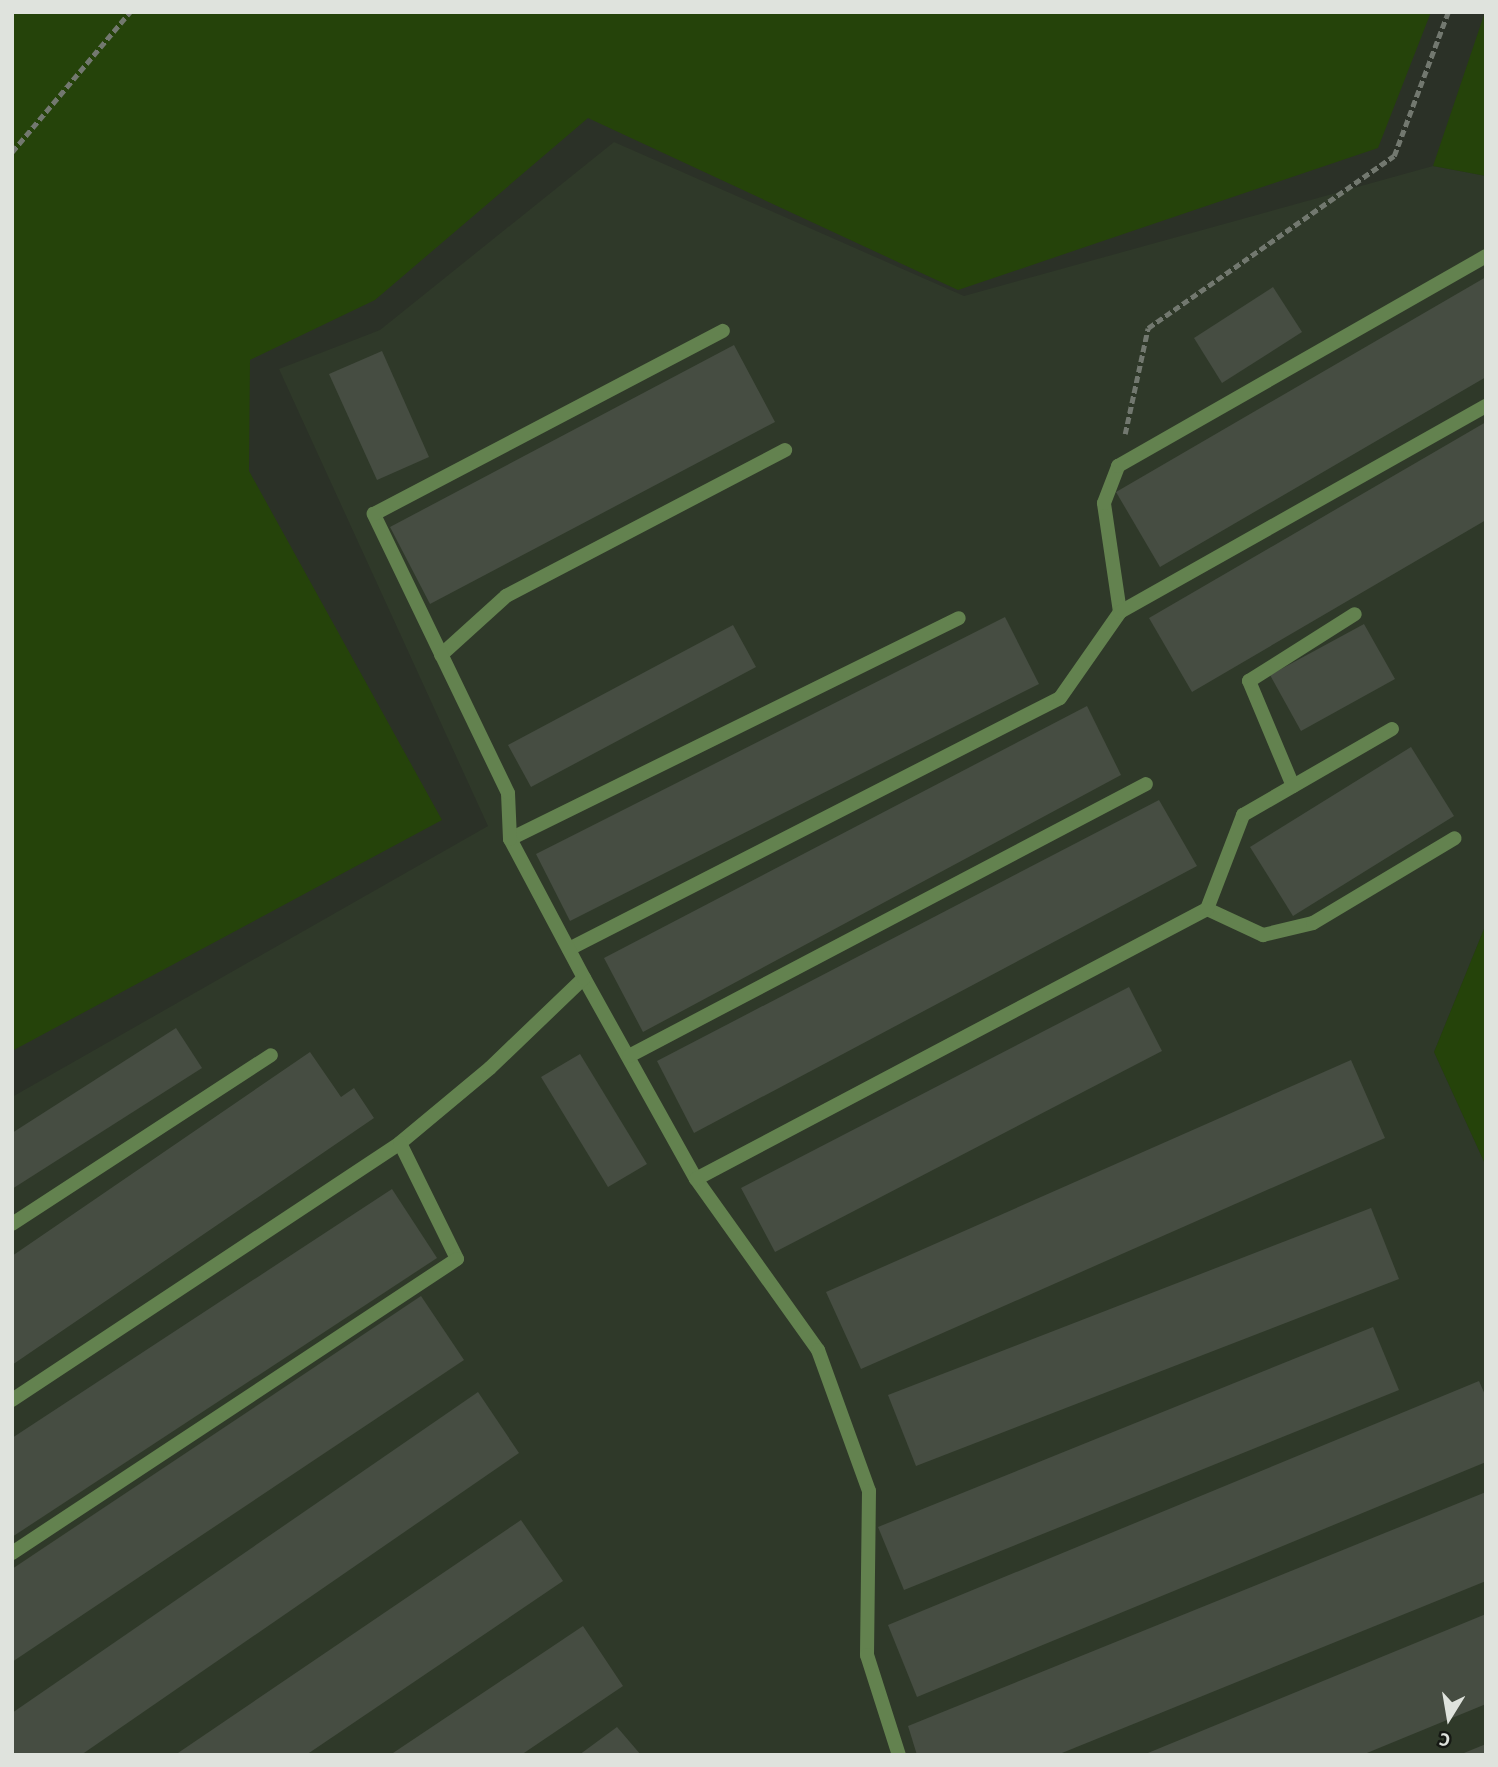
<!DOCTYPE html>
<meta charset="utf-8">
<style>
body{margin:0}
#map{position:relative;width:1498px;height:1767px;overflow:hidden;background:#2b3127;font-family:"Alegreya Sans",sans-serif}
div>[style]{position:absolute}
.built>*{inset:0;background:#2f3929}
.green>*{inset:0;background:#25430a}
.building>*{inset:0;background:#464d42}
.path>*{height:4.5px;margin-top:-2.25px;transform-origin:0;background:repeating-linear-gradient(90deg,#72786f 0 7px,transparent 0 10.5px)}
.lane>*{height:14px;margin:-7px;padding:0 7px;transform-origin:7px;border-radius:7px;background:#63824f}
span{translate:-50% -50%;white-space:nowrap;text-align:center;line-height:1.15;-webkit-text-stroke:7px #151813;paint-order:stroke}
.frame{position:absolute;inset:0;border:14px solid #dfe3dd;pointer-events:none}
.north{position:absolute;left:1414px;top:1683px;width:70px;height:70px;-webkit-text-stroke:5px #151813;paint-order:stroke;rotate:191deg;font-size:19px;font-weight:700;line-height:28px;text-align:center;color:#dfe3dd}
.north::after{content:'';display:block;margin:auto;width:24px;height:32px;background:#dfe3dd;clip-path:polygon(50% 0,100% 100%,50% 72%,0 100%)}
</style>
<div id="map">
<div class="built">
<i style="clip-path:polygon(614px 142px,964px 296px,1433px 166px,1486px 176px,1486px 924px,1434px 1052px,1486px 1166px,1486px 1755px,12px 1755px,12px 1097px,488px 826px,279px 369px,380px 330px)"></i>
</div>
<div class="green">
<i style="clip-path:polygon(12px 12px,1431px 12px,1378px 148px,958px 290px,588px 118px,375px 300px,250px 360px,249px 471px,442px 820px,12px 1051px)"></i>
<i style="clip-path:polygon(1485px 12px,1486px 12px,1486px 176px,1433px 166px)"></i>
<i style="clip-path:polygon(1486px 924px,1486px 1166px,1434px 1052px)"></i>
</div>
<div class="building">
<i style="clip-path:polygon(1486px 277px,1486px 377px,1160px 567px,1116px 492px)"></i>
<i style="clip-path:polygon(1273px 287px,1302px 332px,1222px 383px,1194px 338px)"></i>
<i style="clip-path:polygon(734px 345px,775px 422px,430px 604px,390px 527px)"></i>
<i style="clip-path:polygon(382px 351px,429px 457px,377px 480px,329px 374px)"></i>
<i style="clip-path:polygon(1486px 422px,1486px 520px,1192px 692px,1149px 618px)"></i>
<i style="clip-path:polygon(1005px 617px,1039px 684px,570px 921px,536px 854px)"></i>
<i style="clip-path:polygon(1364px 624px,1395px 679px,1301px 731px,1270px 675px)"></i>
<i style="clip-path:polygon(733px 625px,756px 667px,531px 787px,508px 745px)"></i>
<i style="clip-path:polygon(1087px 706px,1121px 775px,643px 1032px,604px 958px)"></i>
<i style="clip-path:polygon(1411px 747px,1454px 816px,1293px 916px,1250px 847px)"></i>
<i style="clip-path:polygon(1159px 800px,1197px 866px,694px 1133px,657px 1061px)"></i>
<i style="clip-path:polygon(1129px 987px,1162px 1051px,775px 1252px,741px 1188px)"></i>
<i style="clip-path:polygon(176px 1028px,202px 1068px,12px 1189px,12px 1133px)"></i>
<i style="clip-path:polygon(310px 1052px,341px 1097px,354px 1088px,374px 1118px,12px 1365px,12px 1256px)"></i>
<i style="clip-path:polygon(580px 1054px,647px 1164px,608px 1187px,541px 1077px)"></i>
<i style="clip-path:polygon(1351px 1060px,1385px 1138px,861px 1369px,826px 1292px)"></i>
<i style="clip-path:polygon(392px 1189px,437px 1258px,12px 1537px,12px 1438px)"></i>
<i style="clip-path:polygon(1371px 1208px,1399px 1279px,916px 1466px,888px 1395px)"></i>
<i style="clip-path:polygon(421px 1296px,464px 1360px,12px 1662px,12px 1569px)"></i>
<i style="clip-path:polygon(1373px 1327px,1399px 1390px,904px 1590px,878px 1527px)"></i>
<i style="clip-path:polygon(1479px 1381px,1486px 1397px,1486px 1462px,917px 1697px,888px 1625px)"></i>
<i style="clip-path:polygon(478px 1392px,519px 1453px,81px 1755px,12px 1755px,12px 1713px)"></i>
<i style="clip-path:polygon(1486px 1492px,1486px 1581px,1057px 1755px,917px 1755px,908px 1726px)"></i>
<i style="clip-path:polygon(521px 1520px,563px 1581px,306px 1755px,175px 1755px)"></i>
<i style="clip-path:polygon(1486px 1614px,1486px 1704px,1362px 1755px,1143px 1755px)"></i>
<i style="clip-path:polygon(583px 1626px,623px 1686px,521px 1755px,390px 1755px)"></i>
<i style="clip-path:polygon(617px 1727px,641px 1755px,579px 1755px)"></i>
<i style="clip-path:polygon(1486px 1744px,1486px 1755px,1459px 1755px)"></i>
</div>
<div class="path">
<i style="left:12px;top:152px;width:183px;rotate:-49.9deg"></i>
<i style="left:1125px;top:434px;width:108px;rotate:-77.8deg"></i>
<i style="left:1148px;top:328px;width:300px;rotate:-35deg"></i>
<i style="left:1394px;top:156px;width:154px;rotate:-69.4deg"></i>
</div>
<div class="lane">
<i style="left:1120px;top:612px;width:110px;rotate:-98.4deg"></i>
<i style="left:1104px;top:503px;width:40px;rotate:-69deg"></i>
<i style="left:1118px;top:466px;width:424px;rotate:-29.7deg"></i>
<i style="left:441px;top:655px;width:88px;rotate:-42.2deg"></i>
<i style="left:506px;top:596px;width:315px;rotate:-27.6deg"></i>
<i style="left:1293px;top:786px;width:114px;rotate:-112.7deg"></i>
<i style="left:1249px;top:681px;width:125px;rotate:-32.3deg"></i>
<i style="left:510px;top:839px;width:500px;rotate:-26.21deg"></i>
<i style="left:1207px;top:909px;width:62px;rotate:24.9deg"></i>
<i style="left:1263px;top:935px;width:51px;rotate:-13.5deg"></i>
<i style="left:1313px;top:923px;width:165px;rotate:-30.9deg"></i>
<i style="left:569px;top:949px;width:551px;rotate:-27.08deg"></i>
<i style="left:1060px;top:698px;width:105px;rotate:-55.1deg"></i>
<i style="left:1120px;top:612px;width:420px;rotate:-29.4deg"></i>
<i style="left:584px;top:978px;width:230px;rotate:60.9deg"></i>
<i style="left:696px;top:1179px;width:210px;rotate:54.5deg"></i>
<i style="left:818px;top:1350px;width:150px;rotate:70.1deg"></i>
<i style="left:869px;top:1491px;width:164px;rotate:90.7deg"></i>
<i style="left:867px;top:1655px;width:105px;rotate:72.3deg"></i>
<i style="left:629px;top:1056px;width:584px;rotate:-27.75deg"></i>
<i style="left:400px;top:1143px;width:117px;rotate:-39.8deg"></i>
<i style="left:490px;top:1068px;width:130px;rotate:-43.8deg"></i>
<i style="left:584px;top:978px;width:157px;rotate:-118deg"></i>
<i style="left:510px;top:839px;width:46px;rotate:-92.5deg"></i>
<i style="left:508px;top:793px;width:310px;rotate:-115.7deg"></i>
<i style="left:374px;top:514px;width:394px;rotate:-27.7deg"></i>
<i style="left:696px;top:1179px;width:578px;rotate:-27.85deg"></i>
<i style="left:1207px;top:909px;width:101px;rotate:-69deg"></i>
<i style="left:1243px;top:815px;width:172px;rotate:-30deg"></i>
<i style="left:12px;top:1224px;width:309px;rotate:-33.1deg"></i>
<i style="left:12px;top:1400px;width:465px;rotate:-33.5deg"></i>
<i style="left:400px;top:1143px;width:129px;rotate:63.8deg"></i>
<i style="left:457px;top:1259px;width:533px;rotate:146.55deg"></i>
</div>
<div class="frame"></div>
<div class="north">С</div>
</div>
